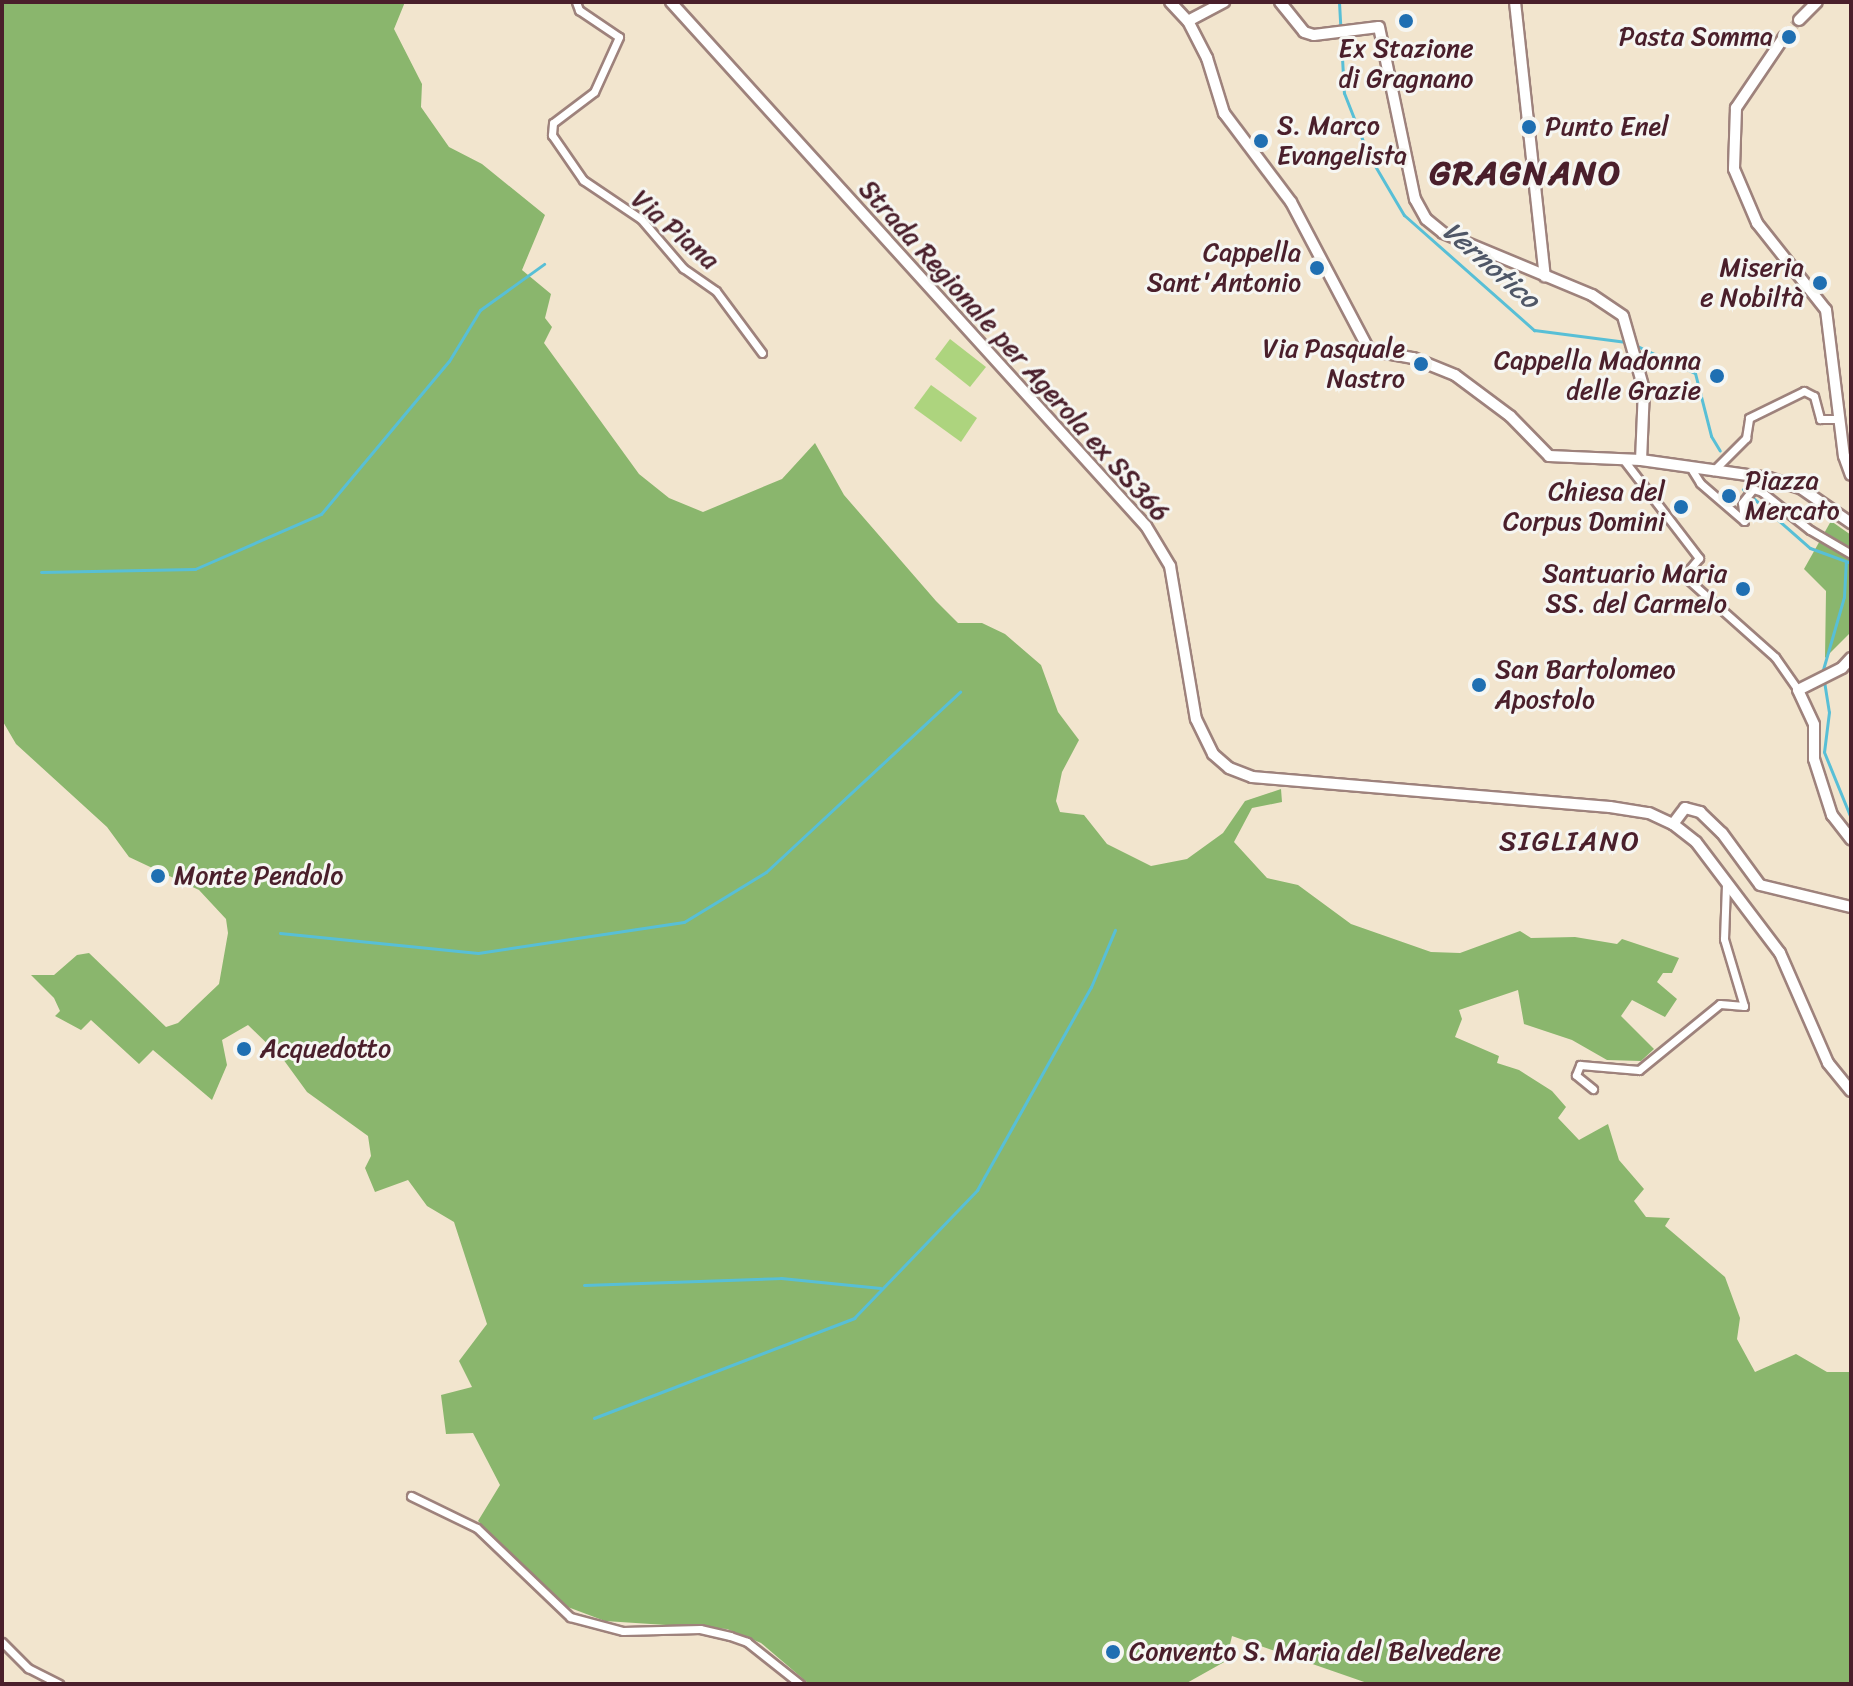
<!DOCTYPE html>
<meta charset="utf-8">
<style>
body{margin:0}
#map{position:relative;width:1853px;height:1686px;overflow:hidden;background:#f2e5ce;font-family:Sriracha,sans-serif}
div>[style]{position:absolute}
.green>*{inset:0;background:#add47e}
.forest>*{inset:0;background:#8ab66d}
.stream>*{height:3px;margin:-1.5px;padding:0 1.5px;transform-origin:1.5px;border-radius:1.5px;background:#58bfd6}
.secondary-tunnel>*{height:10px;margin-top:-5px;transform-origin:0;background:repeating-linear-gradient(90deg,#d0bdad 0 10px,transparent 0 15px)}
.roads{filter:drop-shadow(2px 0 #9e827c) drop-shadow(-2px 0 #9e827c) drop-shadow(0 2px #9e827c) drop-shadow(0 -2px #9e827c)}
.street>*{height:7px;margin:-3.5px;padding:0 3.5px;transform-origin:3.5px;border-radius:3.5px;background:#fff}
.secondary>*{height:10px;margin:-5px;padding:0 5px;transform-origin:5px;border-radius:5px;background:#fff}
.dots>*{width:22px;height:22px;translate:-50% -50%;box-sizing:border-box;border:4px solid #f6f6f2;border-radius:50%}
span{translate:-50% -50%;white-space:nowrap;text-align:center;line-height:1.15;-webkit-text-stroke:6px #f6f6f2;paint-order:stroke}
.poi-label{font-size:26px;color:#4a1f2b}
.right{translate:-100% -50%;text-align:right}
.left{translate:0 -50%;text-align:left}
.street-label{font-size:26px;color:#4a1f2b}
.water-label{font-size:28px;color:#4f5767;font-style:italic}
.neighbourhood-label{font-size:28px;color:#4a1f2b;letter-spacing:2px}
.district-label{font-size:34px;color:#4a1f2b;font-weight:700;letter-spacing:2px}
.frame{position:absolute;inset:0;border:4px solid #4a1f2b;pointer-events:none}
</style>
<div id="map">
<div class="green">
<i style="clip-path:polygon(950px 339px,986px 367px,970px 387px,935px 359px)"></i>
<i style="clip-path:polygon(931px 385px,977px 418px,961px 442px,914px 408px)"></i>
</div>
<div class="forest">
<i style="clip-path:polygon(2px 2px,405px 2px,394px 29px,422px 84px,421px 107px,449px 147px,482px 164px,545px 215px,522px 270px,551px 294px,545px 318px,552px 327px,544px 343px,639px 474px,669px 498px,703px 512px,782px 479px,815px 443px,844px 495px,936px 601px,958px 623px,982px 623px,1005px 634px,1041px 665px,1058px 712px,1079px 740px,1062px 772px,1056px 801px,1060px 812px,1084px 815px,1107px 844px,1151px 866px,1187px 859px,1223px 833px,1245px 801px,1281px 789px,1282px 802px,1252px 808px,1234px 842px,1267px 878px,1298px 885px,1351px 924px,1431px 952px,1460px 953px,1520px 931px,1531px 938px,1575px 937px,1617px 944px,1622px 939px,1679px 958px,1672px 973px,1663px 973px,1657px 982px,1677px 999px,1665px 1017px,1632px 1000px,1621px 1016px,1654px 1049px,1641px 1061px,1607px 1060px,1572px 1040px,1524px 1024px,1518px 990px,1459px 1010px,1462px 1019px,1455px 1037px,1499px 1056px,1497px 1063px,1519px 1070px,1552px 1091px,1566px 1107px,1558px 1118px,1579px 1140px,1608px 1124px,1619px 1160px,1644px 1189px,1634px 1201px,1646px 1217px,1670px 1218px,1665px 1226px,1725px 1277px,1740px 1318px,1737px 1339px,1755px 1372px,1796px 1354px,1827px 1372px,1851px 1372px,1851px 1684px,1370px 1684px,1232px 1636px,1226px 1661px,1185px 1684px,809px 1684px,761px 1643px,727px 1629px,605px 1621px,565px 1606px,478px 1521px,500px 1485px,473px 1433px,446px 1434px,441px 1395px,472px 1387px,459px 1361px,487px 1324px,454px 1222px,427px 1206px,408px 1180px,375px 1192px,365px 1168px,371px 1156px,368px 1136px,307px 1092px,283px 1059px,248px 1025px,222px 1040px,227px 1065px,212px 1100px,153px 1050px,139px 1064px,91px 1020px,81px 1030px,55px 1016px,60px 1011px,54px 998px,31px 975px,54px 975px,77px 955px,89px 953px,166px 1027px,178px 1023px,219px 984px,228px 933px,226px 919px,199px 890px,129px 857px,107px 827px,16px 744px,2px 720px)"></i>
<i style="clip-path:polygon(1831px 521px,1851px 535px,1851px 632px,1825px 658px,1826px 591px,1804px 569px)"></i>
</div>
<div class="stream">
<i style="left:1339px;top:2px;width:91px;rotate:86.9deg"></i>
<i style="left:1344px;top:93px;width:66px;rotate:68.5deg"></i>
<i style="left:1368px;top:154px;width:71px;rotate:59.5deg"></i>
<i style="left:1404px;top:215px;width:174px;rotate:41.5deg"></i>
<i style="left:1534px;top:330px;width:93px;rotate:7.4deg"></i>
<i style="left:1633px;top:344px;width:68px;rotate:25.1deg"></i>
<i style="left:1695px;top:373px;width:65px;rotate:75.7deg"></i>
<i style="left:1711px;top:436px;width:17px;rotate:59deg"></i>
<i style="left:1743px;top:489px;width:89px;rotate:41.4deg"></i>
<i style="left:1810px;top:548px;width:44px;rotate:20.1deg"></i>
<i style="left:41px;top:572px;width:154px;rotate:-1.1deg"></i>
<i style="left:195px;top:569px;width:137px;rotate:-23.6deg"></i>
<i style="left:321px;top:514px;width:199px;rotate:-50.1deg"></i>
<i style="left:449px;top:361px;width:60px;rotate:-58.7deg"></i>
<i style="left:480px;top:310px;width:79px;rotate:-35.7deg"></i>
<i style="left:1822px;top:673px;width:79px;rotate:-73.9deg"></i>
<i style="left:1844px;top:597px;width:35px;rotate:-87deg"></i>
<i style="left:1824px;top:681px;width:31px;rotate:81deg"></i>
<i style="left:1829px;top:712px;width:40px;rotate:97.1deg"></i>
<i style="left:1824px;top:752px;width:71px;rotate:67.8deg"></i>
<i style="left:280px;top:933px;width:199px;rotate:5.8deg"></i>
<i style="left:478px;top:953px;width:208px;rotate:-8.6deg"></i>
<i style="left:684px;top:922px;width:96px;rotate:-31.4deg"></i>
<i style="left:766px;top:872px;width:265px;rotate:-42.9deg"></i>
<i style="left:584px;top:1285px;width:197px;rotate:-2deg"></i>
<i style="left:781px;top:1278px;width:100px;rotate:5.8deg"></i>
<i style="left:594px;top:1418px;width:279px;rotate:-21deg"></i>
<i style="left:854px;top:1318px;width:178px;rotate:-46.1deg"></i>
<i style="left:977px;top:1190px;width:233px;rotate:-60.7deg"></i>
<i style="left:1091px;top:987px;width:62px;rotate:-67.2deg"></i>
</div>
<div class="secondary-tunnel">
<i style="left:1784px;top:37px;width:23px;rotate:-49deg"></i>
</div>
<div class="roads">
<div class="street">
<i style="left:576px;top:2px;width:9px;rotate:69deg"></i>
<i style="left:579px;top:10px;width:48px;rotate:34deg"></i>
<i style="left:619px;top:37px;width:60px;rotate:114.4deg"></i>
<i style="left:594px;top:92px;width:51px;rotate:142.9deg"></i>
<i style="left:553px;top:123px;width:12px;rotate:95deg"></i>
<i style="left:552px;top:135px;width:55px;rotate:55.4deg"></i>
<i style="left:583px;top:180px;width:70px;rotate:33.9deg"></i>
<i style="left:641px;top:219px;width:65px;rotate:49.4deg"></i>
<i style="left:683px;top:268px;width:40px;rotate:34.9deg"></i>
<i style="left:716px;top:291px;width:77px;rotate:53.4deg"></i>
<i style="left:1623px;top:459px;width:125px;rotate:52.5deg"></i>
<i style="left:1699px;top:558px;width:23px;rotate:130deg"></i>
<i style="left:1684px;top:576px;width:122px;rotate:41.7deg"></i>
<i style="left:1775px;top:657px;width:40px;rotate:55.1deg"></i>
<i style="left:1692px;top:470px;width:15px;rotate:58deg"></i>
<i style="left:1700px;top:483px;width:58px;rotate:40.8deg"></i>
<i style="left:1744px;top:521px;width:18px;rotate:-96deg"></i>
<i style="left:1742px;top:503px;width:18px;rotate:-52deg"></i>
<i style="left:1753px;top:489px;width:9px;rotate:18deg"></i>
<i style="left:1762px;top:492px;width:61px;rotate:38.4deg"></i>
<i style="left:1810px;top:530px;width:48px;rotate:30.3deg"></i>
<i style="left:1713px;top:471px;width:47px;rotate:-45deg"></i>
<i style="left:1746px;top:438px;width:20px;rotate:-81deg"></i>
<i style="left:1749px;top:418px;width:61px;rotate:-26.1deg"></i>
<i style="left:1804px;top:391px;width:11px;rotate:27deg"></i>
<i style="left:1814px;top:396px;width:24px;rotate:75deg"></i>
<i style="left:1820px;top:419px;width:20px"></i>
<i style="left:1593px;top:1089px;width:22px;rotate:-141deg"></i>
<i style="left:1576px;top:1075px;width:11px;rotate:-68deg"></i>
<i style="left:1580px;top:1065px;width:59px;rotate:4.8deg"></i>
<i style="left:1639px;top:1070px;width:104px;rotate:-39.2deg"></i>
<i style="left:1720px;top:1004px;width:24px;rotate:5deg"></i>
<i style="left:1744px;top:1006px;width:70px;rotate:-106.6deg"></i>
<i style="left:1724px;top:939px;width:54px;rotate:-87.9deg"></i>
<i style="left:411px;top:1496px;width:73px;rotate:25.9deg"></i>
<i style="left:477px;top:1528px;width:129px;rotate:43.7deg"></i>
<i style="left:570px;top:1617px;width:55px;rotate:14.8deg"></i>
<i style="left:623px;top:1631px;width:77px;rotate:-1.5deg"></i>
<i style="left:700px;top:1629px;width:31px;rotate:13deg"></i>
<i style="left:730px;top:1636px;width:18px;rotate:19deg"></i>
<i style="left:747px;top:1642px;width:68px;rotate:38.4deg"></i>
<i style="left:2px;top:1642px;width:37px;rotate:45deg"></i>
<i style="left:28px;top:1668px;width:35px;rotate:27deg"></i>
</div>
<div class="secondary">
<i style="left:671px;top:2px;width:707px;rotate:47.81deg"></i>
<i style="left:1146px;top:526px;width:47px;rotate:59deg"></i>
<i style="left:1170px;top:566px;width:155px;rotate:80.4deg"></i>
<i style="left:1196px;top:719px;width:39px;rotate:64deg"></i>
<i style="left:1213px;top:754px;width:21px;rotate:41deg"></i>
<i style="left:1229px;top:768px;width:25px;rotate:21deg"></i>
<i style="left:1252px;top:777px;width:359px;rotate:4.8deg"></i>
<i style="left:1610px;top:807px;width:39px;rotate:9deg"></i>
<i style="left:1649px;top:813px;width:26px;rotate:25deg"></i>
<i style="left:1673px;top:824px;width:29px;rotate:38deg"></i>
<i style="left:1696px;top:842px;width:139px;rotate:52.9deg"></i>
<i style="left:1780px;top:953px;width:120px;rotate:66.4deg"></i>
<i style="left:1828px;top:1063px;width:36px;rotate:51deg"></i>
<i style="left:1170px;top:2px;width:26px;rotate:47deg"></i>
<i style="left:1188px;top:21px;width:42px;rotate:62.8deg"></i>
<i style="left:1207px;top:58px;width:58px;rotate:72.8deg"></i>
<i style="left:1224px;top:113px;width:111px;rotate:53deg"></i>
<i style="left:1291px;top:202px;width:167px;rotate:62.2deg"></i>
<i style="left:1369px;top:350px;width:45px;rotate:10.3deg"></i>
<i style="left:1413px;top:358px;width:45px;rotate:22deg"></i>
<i style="left:1455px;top:375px;width:69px;rotate:36.7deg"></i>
<i style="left:1510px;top:416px;width:56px;rotate:45.7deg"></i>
<i style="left:1549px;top:456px;width:92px;rotate:2.5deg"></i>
<i style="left:1641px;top:460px;width:129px;rotate:8deg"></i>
<i style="left:1769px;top:478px;width:35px;rotate:18deg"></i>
<i style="left:1802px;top:489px;width:60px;rotate:34.8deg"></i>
<i style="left:1280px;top:2px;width:38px;rotate:51deg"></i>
<i style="left:1304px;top:32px;width:10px;rotate:17deg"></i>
<i style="left:1314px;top:35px;width:65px;rotate:-7deg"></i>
<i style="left:1379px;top:27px;width:176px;rotate:78.2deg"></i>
<i style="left:1415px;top:199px;width:23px;rotate:61deg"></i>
<i style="left:1426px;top:219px;width:22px;rotate:39deg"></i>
<i style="left:1443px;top:233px;width:161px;rotate:22.6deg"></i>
<i style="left:1592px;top:295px;width:37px;rotate:34deg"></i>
<i style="left:1623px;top:316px;width:76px;rotate:74deg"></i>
<i style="left:1644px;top:389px;width:71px;rotate:92.4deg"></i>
<i style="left:1515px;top:2px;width:276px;rotate:83.8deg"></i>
<i style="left:1799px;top:20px;width:25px;rotate:-45deg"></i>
<i style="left:1188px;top:21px;width:41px;rotate:-27.8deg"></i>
<i style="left:1784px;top:37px;width:86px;rotate:124.1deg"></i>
<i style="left:1736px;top:108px;width:61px;rotate:91.9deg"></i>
<i style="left:1734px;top:169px;width:59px;rotate:66.9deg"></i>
<i style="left:1757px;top:223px;width:111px;rotate:51.6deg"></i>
<i style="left:1826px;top:310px;width:147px;rotate:83deg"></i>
<i style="left:1844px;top:456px;width:20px;rotate:70deg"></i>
<i style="left:1851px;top:658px;width:13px;rotate:132deg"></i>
<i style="left:1842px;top:668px;width:49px;rotate:153.4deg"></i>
<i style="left:1798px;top:690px;width:38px;rotate:65deg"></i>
<i style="left:1814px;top:725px;width:34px;rotate:90deg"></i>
<i style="left:1814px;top:759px;width:59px;rotate:72.2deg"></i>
<i style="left:1832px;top:815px;width:31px;rotate:52deg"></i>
<i style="left:1673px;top:824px;width:20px;rotate:-53deg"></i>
<i style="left:1685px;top:808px;width:16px;rotate:15deg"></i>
<i style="left:1700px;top:812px;width:30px;rotate:44deg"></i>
<i style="left:1722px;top:833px;width:64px;rotate:53.8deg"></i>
<i style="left:1760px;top:885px;width:94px;rotate:13.6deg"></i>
</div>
</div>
<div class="dots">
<i style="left:1406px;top:21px;background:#1f6fb2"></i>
<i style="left:1789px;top:37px;background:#1f6fb2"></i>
<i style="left:1529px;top:127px;background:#1f6fb2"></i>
<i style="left:1261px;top:141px;background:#1f6fb2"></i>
<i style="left:1317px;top:268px;background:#1f6fb2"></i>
<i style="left:1820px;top:283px;background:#1f6fb2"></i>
<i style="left:1421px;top:364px;background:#1f6fb2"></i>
<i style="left:1717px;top:376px;background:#1f6fb2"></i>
<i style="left:1729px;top:496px;background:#1f6fb2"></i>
<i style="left:1681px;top:507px;background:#1f6fb2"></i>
<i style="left:1743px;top:589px;background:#1f6fb2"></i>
<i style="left:1479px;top:685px;background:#1f6fb2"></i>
<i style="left:158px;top:876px;background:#1f6fb2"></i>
<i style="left:244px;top:1049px;background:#1f6fb2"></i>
<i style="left:1113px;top:1652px;background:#1f6fb2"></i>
</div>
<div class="poi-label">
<span class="right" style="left:1773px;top:37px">Pasta Somma</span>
<span style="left:1406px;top:64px">Ex Stazione<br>di Gragnano</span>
<span class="left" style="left:1277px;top:141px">S. Marco<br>Evangelista</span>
<span class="left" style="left:1545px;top:127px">Punto Enel</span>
<span class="right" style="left:1301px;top:268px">Cappella<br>Sant'Antonio</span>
<span class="right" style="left:1804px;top:283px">Miseria<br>e Nobiltà</span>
<span class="right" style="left:1405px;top:364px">Via Pasquale<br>Nastro</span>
<span class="right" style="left:1701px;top:376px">Cappella Madonna<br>delle Grazie</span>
<span class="left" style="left:1745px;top:496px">Piazza<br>Mercato</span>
<span class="right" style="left:1665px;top:507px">Chiesa del<br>Corpus Domini</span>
<span class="right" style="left:1727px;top:589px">Santuario Maria<br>SS. del Carmelo</span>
<span class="left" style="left:1495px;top:685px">San Bartolomeo<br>Apostolo</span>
<span class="left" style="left:174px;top:876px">Monte Pendolo</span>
<span class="left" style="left:260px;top:1049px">Acquedotto</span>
<span class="left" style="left:1129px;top:1652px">Convento S. Maria del Belvedere</span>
</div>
<div class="street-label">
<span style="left:675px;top:230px;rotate:41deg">Via Piana</span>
<span style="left:1014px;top:351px;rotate:48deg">Strada Regionale per Agerola ex SS366</span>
</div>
<div class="water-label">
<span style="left:1491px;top:265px;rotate:41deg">Vernotico</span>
</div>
<div class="neighbourhood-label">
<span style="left:1570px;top:841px">SIGLIANO</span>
</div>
<div class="district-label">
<span style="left:1526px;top:174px">GRAGNANO</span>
</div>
<div class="frame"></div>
</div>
